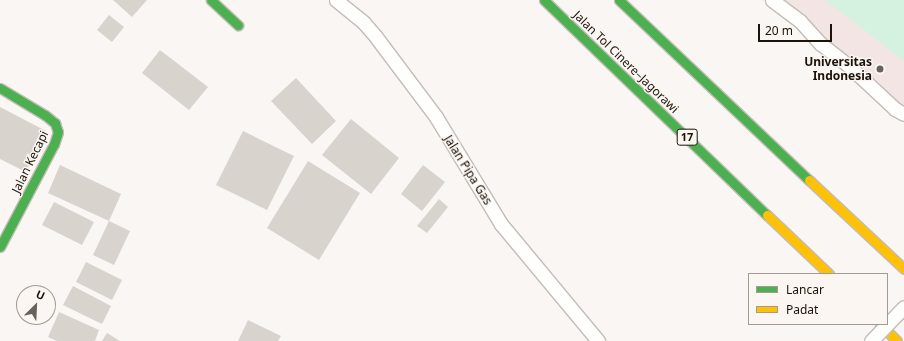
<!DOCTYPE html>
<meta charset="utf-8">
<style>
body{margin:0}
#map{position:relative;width:904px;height:341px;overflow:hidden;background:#f9f6f3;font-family:"Noto Sans",sans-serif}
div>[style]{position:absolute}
.education>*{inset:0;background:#f2e5e3}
.green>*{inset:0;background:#d5f2e1}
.building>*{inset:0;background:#d9d3cd}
.roads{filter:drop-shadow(1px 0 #c3bdb7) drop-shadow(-1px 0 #c3bdb7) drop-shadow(0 1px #c3bdb7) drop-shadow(0 -1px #c3bdb7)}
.lane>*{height:13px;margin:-6.5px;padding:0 6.5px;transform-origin:6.5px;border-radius:6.5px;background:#fefefd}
.fast>*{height:9px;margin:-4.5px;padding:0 4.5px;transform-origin:4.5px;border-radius:4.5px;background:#4caf50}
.slow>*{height:9px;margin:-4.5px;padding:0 4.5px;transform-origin:4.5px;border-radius:4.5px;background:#ffc107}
.bridges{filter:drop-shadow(1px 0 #c3bdb7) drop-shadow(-1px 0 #c3bdb7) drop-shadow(0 1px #c3bdb7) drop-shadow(0 -1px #c3bdb7)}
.lane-bridge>*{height:13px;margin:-6.5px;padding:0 6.5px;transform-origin:6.5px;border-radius:6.5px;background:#fefefd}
.dots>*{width:11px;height:11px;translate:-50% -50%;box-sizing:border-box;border:2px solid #fbf6f1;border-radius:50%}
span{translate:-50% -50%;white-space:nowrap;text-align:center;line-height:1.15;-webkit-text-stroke:3px #fbf6f1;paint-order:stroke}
.shield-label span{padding:1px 3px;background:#fbf6f1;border:1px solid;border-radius:3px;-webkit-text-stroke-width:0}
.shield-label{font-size:11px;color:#1c130a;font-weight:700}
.street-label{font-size:12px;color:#1c130a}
.poi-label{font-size:12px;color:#1c130a;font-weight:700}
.right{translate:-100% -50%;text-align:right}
.legend{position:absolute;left:748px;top:273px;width:140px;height:52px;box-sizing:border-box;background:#fbf6f1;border:1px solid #a29b95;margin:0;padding:5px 7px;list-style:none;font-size:12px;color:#1c130a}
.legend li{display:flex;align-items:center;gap:8px;height:20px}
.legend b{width:20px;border:1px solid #a29b95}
.north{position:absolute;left:16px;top:285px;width:40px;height:40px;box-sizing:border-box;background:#fbf6f1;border:1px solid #a29b95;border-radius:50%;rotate:24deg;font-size:11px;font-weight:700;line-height:16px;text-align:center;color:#1c130a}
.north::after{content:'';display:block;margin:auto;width:14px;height:18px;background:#69625c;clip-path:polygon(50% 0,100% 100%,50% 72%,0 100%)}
.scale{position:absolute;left:758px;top:24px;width:74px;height:18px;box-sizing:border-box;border:2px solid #1c130a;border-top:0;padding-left:5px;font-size:12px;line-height:14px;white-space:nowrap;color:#1c130a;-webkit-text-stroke:3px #fbf6f1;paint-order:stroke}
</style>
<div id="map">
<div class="education">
<i style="clip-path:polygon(762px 0,904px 0,904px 111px,780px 8px)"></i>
</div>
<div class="green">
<i style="clip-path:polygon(824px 0,904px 0,904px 61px,833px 6px)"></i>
</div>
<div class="building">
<i style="clip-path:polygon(113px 0,147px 0,132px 17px)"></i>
<i style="clip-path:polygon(109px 15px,124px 27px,112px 42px,97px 30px)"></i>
<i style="clip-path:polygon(160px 50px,208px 87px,189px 110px,142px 73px)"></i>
<i style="clip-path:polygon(296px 78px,336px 121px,312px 144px,271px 101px)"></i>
<i style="clip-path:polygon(0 107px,46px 131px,26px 172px,0 159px)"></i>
<i style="clip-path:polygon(351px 119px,399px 158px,371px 194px,322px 155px)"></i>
<i style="clip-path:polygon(243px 131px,294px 156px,267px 210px,216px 185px)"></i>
<i style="clip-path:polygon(308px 161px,360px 193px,319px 260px,267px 228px)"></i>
<i style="clip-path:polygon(60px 165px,121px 194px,109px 221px,48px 193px)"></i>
<i style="clip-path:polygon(423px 165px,445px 182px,422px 211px,401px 194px)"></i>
<i style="clip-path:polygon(439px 199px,448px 207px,427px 233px,417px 226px)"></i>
<i style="clip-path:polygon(54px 202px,94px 222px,82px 245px,42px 225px)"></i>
<i style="clip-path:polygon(109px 221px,130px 231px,114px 265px,93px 255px)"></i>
<i style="clip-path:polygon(86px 262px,122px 280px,112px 300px,76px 282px)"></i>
<i style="clip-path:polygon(73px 286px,111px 306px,102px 324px,63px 305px)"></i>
<i style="clip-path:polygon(59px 312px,99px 330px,95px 341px,57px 341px,48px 337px)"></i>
<i style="clip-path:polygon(248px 320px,281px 336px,278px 341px,238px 341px)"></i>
<i style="clip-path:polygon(107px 333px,120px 341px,102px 341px)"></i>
</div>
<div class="roads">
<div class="lane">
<i style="left:336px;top:0;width:36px;rotate:39deg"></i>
<i style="left:364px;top:23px;width:18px;rotate:49deg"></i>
<i style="left:376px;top:37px;width:100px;rotate:53.1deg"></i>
<i style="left:436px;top:117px;width:125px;rotate:58.7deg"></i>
<i style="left:501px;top:224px;width:152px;rotate:50.3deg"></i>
<i style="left:772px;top:0;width:35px;rotate:37deg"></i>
<i style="left:800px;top:21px;width:31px;rotate:48deg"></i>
<i style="left:821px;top:44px;width:37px;rotate:38deg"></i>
<i style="left:850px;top:67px;width:62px;rotate:43deg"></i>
<i style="left:895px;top:109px;width:10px;rotate:29deg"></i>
</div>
<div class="fast">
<i style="left:211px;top:0;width:37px;rotate:43deg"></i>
<i style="left:544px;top:0;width:310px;rotate:44deg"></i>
<i style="left:619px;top:0;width:262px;rotate:43.5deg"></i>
<i style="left:0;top:88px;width:52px;rotate:31deg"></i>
<i style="left:45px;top:115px;width:13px;rotate:39deg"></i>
<i style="left:55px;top:123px;width:9px;rotate:72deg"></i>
<i style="left:58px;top:132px;width:13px;rotate:108deg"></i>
<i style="left:54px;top:144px;width:116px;rotate:117.7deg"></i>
</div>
<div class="slow">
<i style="left:809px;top:180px;width:130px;rotate:43.1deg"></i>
<i style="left:767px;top:215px;width:86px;rotate:43.6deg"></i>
<i style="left:880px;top:324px;width:24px;rotate:45deg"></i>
</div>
</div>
<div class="bridges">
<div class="lane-bridge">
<i style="left:871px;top:341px;width:47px;rotate:-45.9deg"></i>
</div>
</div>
<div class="dots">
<i style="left:880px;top:69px;background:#69625c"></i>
</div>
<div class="shield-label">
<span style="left:687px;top:137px">17</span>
</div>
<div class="street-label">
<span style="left:626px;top:62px;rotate:44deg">Jalan Tol Cinere–Jagorawi</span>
<span style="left:30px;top:162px;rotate:-64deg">Jalan Kecapi</span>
<span style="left:468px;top:170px;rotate:58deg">Jalan Pipa Gas</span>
</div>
<div class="poi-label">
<span class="right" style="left:872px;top:69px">Universitas<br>Indonesia</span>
</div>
<ul class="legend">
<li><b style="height:5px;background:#4caf50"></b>Lancar</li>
<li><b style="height:5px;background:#ffc107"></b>Padat</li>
</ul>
<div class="north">U</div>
<div class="scale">20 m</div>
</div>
